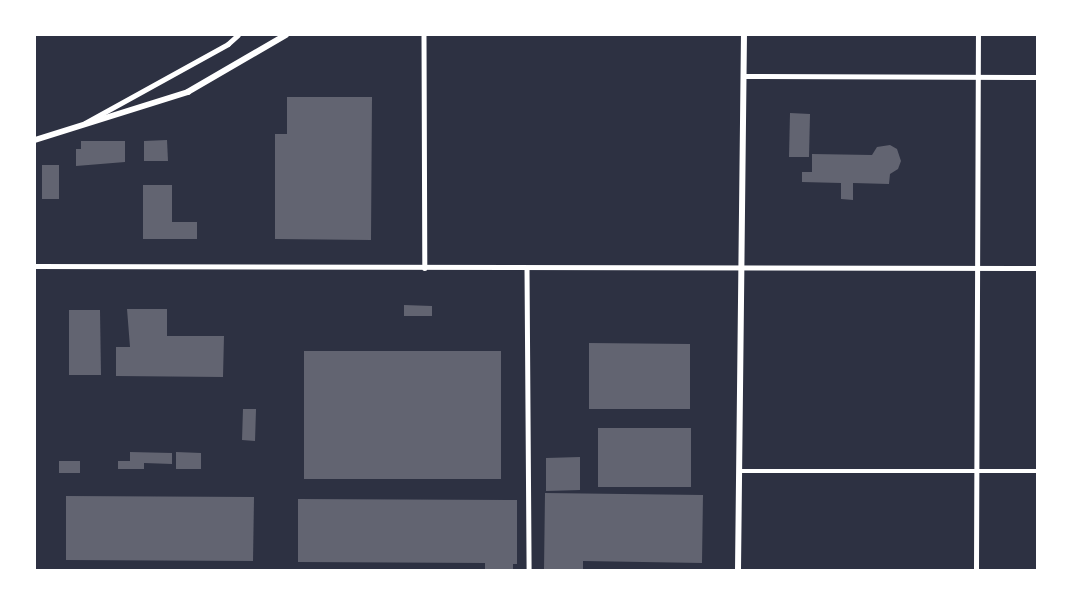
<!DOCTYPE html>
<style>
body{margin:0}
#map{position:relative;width:1072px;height:605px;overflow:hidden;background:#2d3142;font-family:"Work Sans",sans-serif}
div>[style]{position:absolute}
.building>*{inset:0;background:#626471}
.minor>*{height:4.5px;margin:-2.25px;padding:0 2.25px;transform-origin:2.25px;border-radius:2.25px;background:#fff}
.tertiary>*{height:5.5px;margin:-2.75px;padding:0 2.75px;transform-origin:2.75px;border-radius:2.75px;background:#fff}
span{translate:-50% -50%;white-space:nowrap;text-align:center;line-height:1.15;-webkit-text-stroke:4px #fff;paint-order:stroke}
.frame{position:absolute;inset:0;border:36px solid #fff;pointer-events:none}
</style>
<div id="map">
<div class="building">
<i style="clip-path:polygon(287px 97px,372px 97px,371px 240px,275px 239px,275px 134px,287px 134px)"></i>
<i style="clip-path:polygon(790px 113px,810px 114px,809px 157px,789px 157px)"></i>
<i style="clip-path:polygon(167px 140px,168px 161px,144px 161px,144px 141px)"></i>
<i style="clip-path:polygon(81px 141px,125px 141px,125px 162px,76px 166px,76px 149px,81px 149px)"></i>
<i style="clip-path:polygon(890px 145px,897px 149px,901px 161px,898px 169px,890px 174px,889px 184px,853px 183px,853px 200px,841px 199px,841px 183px,802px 182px,802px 172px,812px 172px,812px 154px,872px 155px,877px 147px)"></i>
<i style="clip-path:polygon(42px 165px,59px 165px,59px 199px,42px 199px)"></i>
<i style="clip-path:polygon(143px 185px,172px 185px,172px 222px,197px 222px,197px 239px,143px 239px)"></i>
<i style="clip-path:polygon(404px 305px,432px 306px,432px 316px,404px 316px)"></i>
<i style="clip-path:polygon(127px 309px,167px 309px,167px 336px,224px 336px,223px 377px,116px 376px,116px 347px,130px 347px)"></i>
<i style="clip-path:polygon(69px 310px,100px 310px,101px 375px,69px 375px)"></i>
<i style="clip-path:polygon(589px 343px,690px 344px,690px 409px,589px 409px)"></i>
<i style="clip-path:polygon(304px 351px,501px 351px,501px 479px,304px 479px)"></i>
<i style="clip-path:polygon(243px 409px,256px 409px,255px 441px,242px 440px)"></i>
<i style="clip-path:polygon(598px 428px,691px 428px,691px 487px,598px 487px)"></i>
<i style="clip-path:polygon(130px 452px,172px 453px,172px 464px,144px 463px,144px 469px,118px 469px,118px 461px,130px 461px)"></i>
<i style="clip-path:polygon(176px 452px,201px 453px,201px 469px,176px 469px)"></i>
<i style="clip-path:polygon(580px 457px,580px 490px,546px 491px,546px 458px)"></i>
<i style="clip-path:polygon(59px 461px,80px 461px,80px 473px,59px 473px)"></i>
<i style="clip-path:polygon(545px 493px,703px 495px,702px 563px,583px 561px,583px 570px,544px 570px)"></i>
<i style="clip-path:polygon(66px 496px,254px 497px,253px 561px,66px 560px)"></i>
<i style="clip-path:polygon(298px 499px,517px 500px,517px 564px,513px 564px,513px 570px,485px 570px,485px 563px,298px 562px)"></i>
</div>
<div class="minor">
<i style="left:424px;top:35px;width:233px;rotate:89.8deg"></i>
<i style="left:743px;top:76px;width:294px;rotate:0.2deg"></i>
<i style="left:85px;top:123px;width:163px;rotate:-28.9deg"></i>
<i style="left:228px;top:44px;width:13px;rotate:-42deg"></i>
<i style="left:35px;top:266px;width:1002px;rotate:0.11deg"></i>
<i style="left:527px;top:268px;width:302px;rotate:89.6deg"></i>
<i style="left:739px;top:471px;width:298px"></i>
<i style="left:976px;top:570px;width:535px;rotate:-89.79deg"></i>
</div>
<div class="tertiary">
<i style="left:35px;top:140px;width:160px;rotate:-17.4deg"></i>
<i style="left:188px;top:92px;width:113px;rotate:-30.2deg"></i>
<i style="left:738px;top:570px;width:535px;rotate:-89.36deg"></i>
</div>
<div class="frame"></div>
</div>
